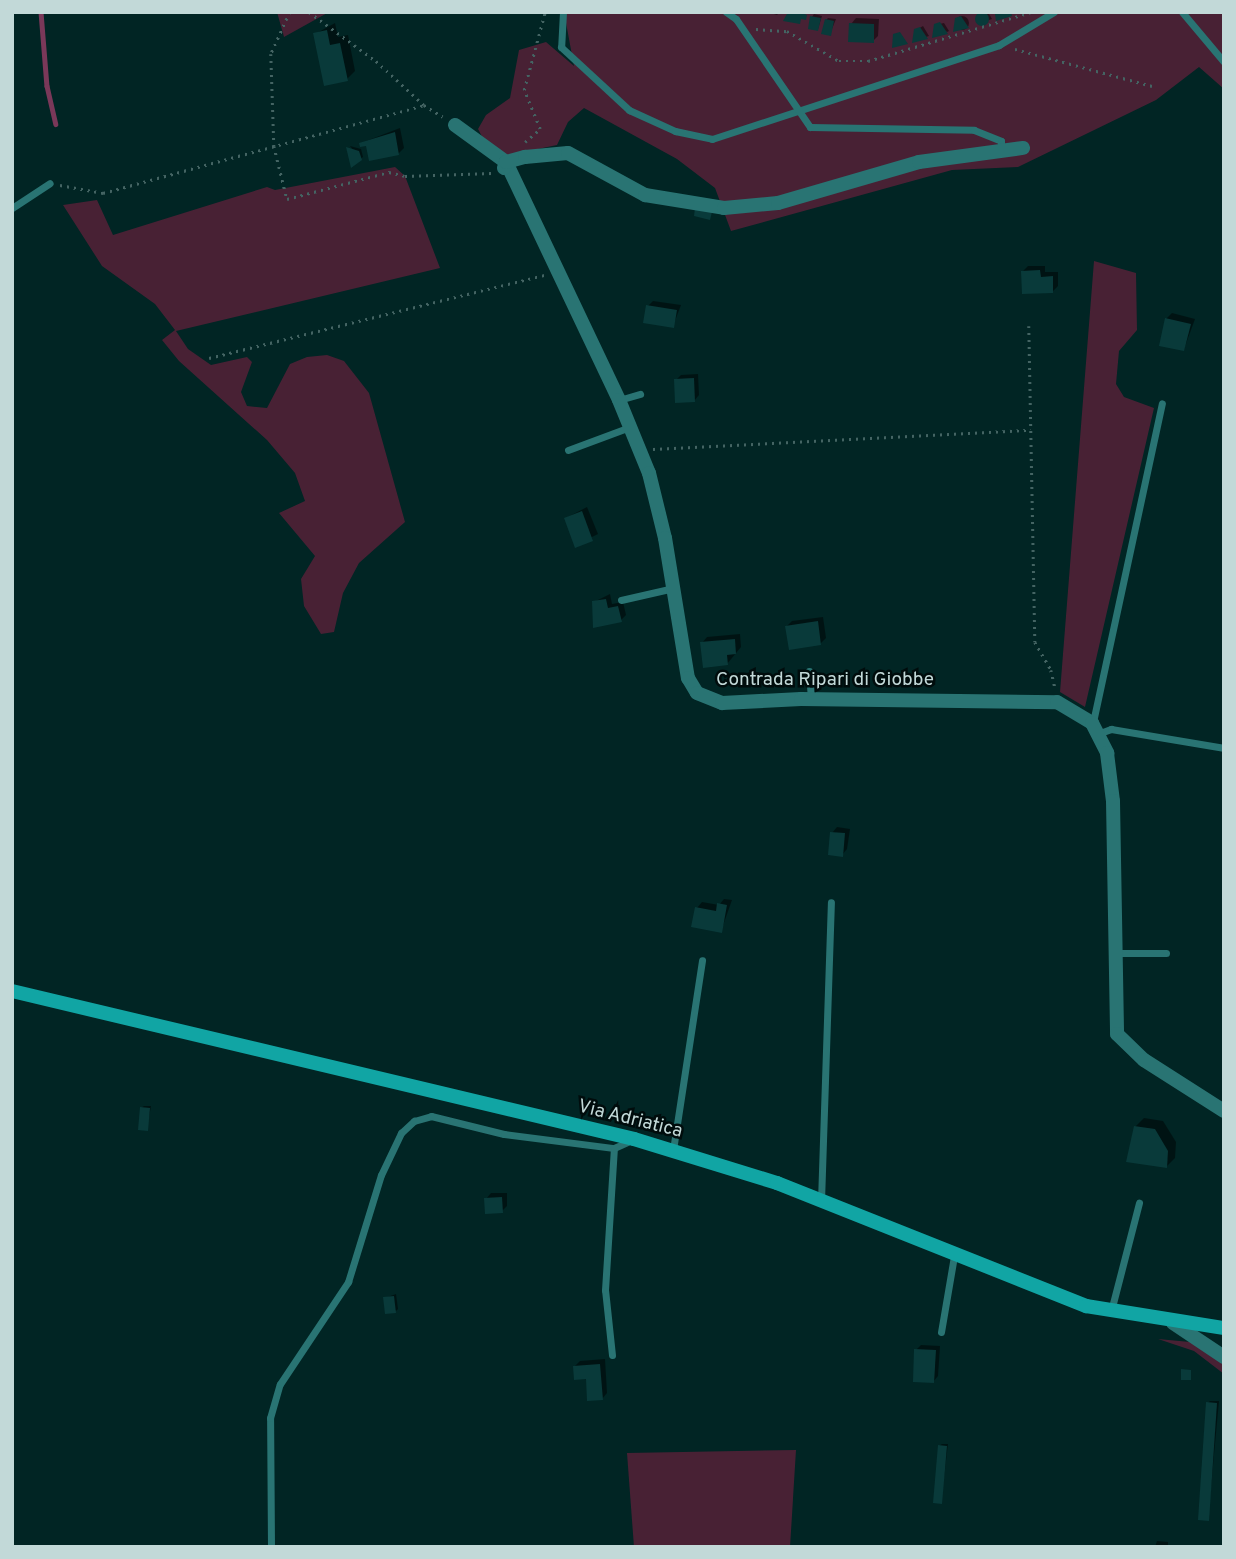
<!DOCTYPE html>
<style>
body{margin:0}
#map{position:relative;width:1236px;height:1559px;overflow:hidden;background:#012524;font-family:Overpass,sans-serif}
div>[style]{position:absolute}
.green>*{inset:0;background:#482134}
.shadow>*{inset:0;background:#0007}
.round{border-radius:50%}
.stream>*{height:4.5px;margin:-2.25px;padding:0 2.25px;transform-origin:2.25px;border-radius:2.25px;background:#7a3859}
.building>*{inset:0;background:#093a3a}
.path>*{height:2.5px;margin-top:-1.25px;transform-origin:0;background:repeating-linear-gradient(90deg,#446463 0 2px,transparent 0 7px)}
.service>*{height:7px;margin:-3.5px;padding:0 3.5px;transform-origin:3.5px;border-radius:3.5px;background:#297473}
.minor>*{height:14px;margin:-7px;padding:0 7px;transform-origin:7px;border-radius:7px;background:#297473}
.tertiary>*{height:14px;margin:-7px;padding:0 7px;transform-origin:7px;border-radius:7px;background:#297473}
.secondary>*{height:14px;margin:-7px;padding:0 7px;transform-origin:7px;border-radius:7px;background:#11a5a4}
span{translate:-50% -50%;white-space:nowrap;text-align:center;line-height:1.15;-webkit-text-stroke:5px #000c0c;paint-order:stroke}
.street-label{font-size:19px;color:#c2d9d8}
.frame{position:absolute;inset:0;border:14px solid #c2d9d8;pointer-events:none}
</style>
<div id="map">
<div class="green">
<i style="clip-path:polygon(277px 12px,329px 12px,284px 37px)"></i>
<i style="clip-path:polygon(564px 12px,1224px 12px,1224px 89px,1199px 67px,1156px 100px,1018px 167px,952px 170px,731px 231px,715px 188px,677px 159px,584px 108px,568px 122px,557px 145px,505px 156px,486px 144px,478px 129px,486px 115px,510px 98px,519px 50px,546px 42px,574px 66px)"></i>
<i style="clip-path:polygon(395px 167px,405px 176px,440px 268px,176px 331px,188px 349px,211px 365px,247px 357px,252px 362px,241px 392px,247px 406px,267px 408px,290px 364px,307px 357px,327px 355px,344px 361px,369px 393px,405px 522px,359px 563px,343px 593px,334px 632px,321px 634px,304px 606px,301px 579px,315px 556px,279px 513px,305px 501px,295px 473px,267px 440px,179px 361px,162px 340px,175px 330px,155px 304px,102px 266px,63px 205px,97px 200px,113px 235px,267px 187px,275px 190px)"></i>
<i style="clip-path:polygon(1094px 261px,1136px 273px,1137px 330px,1119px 351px,1116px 384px,1124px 397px,1154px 408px,1085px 707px,1060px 692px)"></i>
<i style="clip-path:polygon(1158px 1339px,1190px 1342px,1224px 1362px,1224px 1374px,1194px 1351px)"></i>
<i style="clip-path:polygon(796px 1450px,790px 1547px,634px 1547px,627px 1453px)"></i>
</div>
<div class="shadow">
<i style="clip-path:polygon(767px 12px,780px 12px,777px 15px)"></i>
<i style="clip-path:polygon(979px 12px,988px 12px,992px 19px,977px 24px)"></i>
<i style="clip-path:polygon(814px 14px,822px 16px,818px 29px,812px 17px)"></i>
<i class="round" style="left:955px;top:16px;width:14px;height:14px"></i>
<i style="clip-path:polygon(828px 18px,836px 19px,830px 34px,826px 20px)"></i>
<i style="clip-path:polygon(856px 18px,879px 19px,878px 36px,873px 41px,851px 24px)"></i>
<i style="clip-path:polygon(335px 23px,338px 37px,348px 35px,355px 71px,347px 79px,315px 34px)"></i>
<i style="clip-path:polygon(944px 23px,949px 31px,947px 32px,935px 25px)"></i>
<i style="clip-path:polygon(923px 26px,929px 36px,914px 41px,916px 30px)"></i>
<i style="clip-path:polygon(400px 128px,404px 148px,399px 153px,361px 143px)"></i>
<i style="clip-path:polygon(350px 146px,361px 149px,363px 157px,360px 159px)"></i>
<i style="clip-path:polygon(1028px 266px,1045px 266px,1045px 272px,1058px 272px,1058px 286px,1053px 291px,1023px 271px)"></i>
<i style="clip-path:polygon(653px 301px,681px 305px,673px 326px,648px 306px)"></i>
<i style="clip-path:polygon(1172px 313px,1195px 319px,1184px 349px,1166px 319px)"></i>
<i style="clip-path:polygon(698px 374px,699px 395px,694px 401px,676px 380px,681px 375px)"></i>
<i style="clip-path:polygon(587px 507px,598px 534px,576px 545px,566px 518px)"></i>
<i style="clip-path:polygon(610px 594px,612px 604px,623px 602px,626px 615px,621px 620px,594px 602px)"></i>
<i style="clip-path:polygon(823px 617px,826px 638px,820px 644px,787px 626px,792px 621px)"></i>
<i style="clip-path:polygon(740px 634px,741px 647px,727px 664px,702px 643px,707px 637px)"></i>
<i style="clip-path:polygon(837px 827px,850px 829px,847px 849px,842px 855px,832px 833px)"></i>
<i style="clip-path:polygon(724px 899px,732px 900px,721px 931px,697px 908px,702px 902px,719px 905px)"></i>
<i style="clip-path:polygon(144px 1106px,151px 1106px,147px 1129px,141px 1108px)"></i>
<i style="clip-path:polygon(1144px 1118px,1163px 1121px,1176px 1142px,1175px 1158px,1166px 1167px,1135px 1127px)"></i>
<i style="clip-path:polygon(491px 1193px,507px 1193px,507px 1206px,502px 1211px,486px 1199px)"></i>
<i style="clip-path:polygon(396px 1294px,398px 1309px,396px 1311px,385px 1298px)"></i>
<i style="clip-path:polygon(921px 1345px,940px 1346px,938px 1376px,933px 1382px,916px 1350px)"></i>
<i style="clip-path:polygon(605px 1359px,607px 1393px,602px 1399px,575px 1366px,580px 1361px)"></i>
<i style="clip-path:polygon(1210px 1401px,1219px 1401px,1208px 1519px,1208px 1403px)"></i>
<i style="clip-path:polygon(942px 1444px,948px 1444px,941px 1502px,939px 1446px)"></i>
<i style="clip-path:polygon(1157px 1541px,1168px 1542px,1168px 1547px,1155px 1547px)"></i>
</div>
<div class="stream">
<i style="left:41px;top:12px;width:74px;rotate:85.4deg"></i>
<i style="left:47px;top:86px;width:39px;rotate:77deg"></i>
</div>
<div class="building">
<i style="clip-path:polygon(788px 12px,800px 12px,807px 15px,806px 20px,801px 19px,800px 24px,783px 21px)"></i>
<i style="clip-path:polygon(1000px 12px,1011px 12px,1012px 16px,996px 21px,995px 14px)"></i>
<i class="round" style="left:975px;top:12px;width:14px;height:14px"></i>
<i style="clip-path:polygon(810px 16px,821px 18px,818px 31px,808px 29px)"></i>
<i style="clip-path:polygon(961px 16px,969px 28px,953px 32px,955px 18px)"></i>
<i style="clip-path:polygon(825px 19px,834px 21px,831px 36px,821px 34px)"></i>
<i style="clip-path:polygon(940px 22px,948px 34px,932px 38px,934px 24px)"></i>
<i style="clip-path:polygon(849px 23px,874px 24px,874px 43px,848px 42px)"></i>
<i style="clip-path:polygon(920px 27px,928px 39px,912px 43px,914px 29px)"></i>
<i style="clip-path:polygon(327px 30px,330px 45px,340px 43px,348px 81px,324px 86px,313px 33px)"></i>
<i style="clip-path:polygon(900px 32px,908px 44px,892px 48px,893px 34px)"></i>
<i style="clip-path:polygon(395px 132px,399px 155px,369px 161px,366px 146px,360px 147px,359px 143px)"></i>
<i style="clip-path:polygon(346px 147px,359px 151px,362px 160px,351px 168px)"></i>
<i style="clip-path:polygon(695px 208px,712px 212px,710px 220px,694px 216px)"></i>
<i style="clip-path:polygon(1040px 270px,1041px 277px,1053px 276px,1053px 293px,1022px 294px,1021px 271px)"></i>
<i style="clip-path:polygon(646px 305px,677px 310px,674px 328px,643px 323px)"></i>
<i style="clip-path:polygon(1165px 318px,1191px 324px,1184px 351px,1159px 346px)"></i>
<i style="clip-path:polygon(694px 378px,695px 402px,675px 403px,674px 379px)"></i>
<i style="clip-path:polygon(582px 511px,593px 541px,575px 548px,564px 518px)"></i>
<i style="clip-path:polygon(606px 599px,608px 608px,618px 606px,622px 622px,593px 628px,592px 601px)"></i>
<i style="clip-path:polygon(818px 621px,821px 645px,789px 650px,785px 626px)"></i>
<i style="clip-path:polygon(735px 639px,736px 654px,727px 655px,728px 665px,703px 668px,700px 642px)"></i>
<i style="clip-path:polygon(830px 832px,845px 833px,843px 857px,828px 855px)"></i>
<i style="clip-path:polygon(717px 903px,727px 905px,722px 933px,691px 927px,695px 907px,716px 911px)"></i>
<i style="clip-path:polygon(140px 1107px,150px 1108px,148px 1131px,138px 1130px)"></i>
<i style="clip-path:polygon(1134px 1126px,1155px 1129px,1168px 1151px,1167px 1168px,1126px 1162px)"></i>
<i style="clip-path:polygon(502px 1197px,503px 1213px,485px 1214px,484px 1198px)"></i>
<i style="clip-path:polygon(394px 1296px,396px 1313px,385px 1314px,383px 1297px)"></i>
<i style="clip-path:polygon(914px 1349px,936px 1350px,934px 1383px,913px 1382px)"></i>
<i style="clip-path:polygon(600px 1364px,603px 1400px,587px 1401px,586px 1379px,574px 1380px,573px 1366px)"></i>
<i style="clip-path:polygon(1181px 1369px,1191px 1370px,1191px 1380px,1181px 1380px)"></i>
<i style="clip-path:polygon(1206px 1402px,1217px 1403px,1209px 1521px,1198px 1520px)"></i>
<i style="clip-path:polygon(938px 1445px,947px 1446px,942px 1504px,933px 1503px)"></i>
</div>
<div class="path">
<i style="left:290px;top:12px;width:46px;rotate:114.3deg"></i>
<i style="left:271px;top:54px;width:92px;rotate:88.1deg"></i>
<i style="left:274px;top:146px;width:55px;rotate:76.2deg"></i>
<i style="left:287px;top:199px;width:106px;rotate:-14.8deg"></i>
<i style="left:389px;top:172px;width:16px;rotate:14deg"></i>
<i style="left:405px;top:176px;width:87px;rotate:-2deg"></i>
<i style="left:309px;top:12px;width:83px;rotate:36.2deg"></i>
<i style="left:376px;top:61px;width:65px;rotate:42.5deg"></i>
<i style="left:756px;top:29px;width:31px;rotate:4deg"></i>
<i style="left:787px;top:31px;width:60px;rotate:30deg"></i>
<i style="left:839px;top:61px;width:29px"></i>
<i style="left:868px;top:61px;width:170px;rotate:-16.7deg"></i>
<i style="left:1015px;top:49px;width:142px;rotate:15.1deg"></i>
<i style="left:525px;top:142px;width:20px;rotate:-41deg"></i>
<i style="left:540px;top:129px;width:42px;rotate:-112.3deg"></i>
<i style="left:524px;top:90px;width:81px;rotate:-74.9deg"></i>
<i style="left:60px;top:185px;width:44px;rotate:10.5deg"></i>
<i style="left:103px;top:193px;width:333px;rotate:-15.3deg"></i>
<i style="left:424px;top:105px;width:22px;rotate:32deg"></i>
<i style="left:1029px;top:326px;width:316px;rotate:88.9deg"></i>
<i style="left:1035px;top:642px;width:32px;rotate:60deg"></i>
<i style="left:1051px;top:670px;width:18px;rotate:77deg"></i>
<i style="left:209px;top:358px;width:346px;rotate:-13.9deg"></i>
<i style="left:653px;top:449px;width:378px;rotate:-2.9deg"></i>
</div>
<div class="service">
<i style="left:563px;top:12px;width:35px;rotate:93deg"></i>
<i style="left:561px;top:47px;width:93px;rotate:42.8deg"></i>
<i style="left:629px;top:110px;width:51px;rotate:24.5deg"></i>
<i style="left:675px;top:131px;width:38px;rotate:12deg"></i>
<i style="left:712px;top:139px;width:302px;rotate:-18.1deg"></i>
<i style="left:999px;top:45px;width:64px;rotate:-31deg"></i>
<i style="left:726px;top:12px;width:12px;rotate:35deg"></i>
<i style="left:736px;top:19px;width:131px;rotate:55.6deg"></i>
<i style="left:810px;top:127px;width:164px;rotate:1deg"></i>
<i style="left:974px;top:130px;width:29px;rotate:22deg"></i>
<i style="left:1001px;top:141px;width:8px;rotate:90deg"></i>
<i style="left:1182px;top:12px;width:65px;rotate:50deg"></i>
<i style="left:12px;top:208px;width:45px;rotate:-33.3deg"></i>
<i style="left:619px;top:400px;width:22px;rotate:-16deg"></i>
<i style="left:568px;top:450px;width:66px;rotate:-20.4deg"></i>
<i style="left:621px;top:600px;width:54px;rotate:-12.8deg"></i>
<i style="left:809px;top:671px;width:28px;rotate:86deg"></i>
<i style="left:1093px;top:722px;width:326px;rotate:-77.8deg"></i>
<i style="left:1100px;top:733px;width:12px;rotate:-20deg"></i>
<i style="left:1111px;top:729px;width:115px;rotate:9.5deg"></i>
<i style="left:1115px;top:953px;width:51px"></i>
<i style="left:673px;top:1150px;width:192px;rotate:-81.3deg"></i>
<i style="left:821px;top:1201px;width:299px;rotate:-88.1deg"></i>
<i style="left:1111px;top:1311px;width:112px;rotate:-75.5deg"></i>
<i style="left:941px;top:1332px;width:77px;rotate:-80.3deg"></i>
<i style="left:612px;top:1355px;width:65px;rotate:-96.1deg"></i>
<i style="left:605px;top:1290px;width:142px;rotate:-86.4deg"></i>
<i style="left:271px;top:1547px;width:129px;rotate:-90.4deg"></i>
<i style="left:270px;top:1418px;width:35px;rotate:-74deg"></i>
<i style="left:280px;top:1384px;width:123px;rotate:-56.3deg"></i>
<i style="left:348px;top:1282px;width:112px;rotate:-72.9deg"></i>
<i style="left:381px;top:1175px;width:47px;rotate:-64.5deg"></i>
<i style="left:401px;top:1133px;width:18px;rotate:-43deg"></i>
<i style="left:414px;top:1121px;width:18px;rotate:-16deg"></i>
<i style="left:431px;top:1116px;width:75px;rotate:13.9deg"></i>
<i style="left:504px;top:1134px;width:111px;rotate:7.3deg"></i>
<i style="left:614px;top:1148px;width:17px;rotate:-24deg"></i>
</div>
<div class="minor">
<i style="left:455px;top:125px;width:63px;rotate:36deg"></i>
<i style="left:506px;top:162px;width:263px;rotate:64.6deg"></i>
<i style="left:619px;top:400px;width:79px;rotate:67.7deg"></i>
<i style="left:649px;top:473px;width:67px;rotate:76.2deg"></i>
<i style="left:665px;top:538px;width:142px;rotate:80.7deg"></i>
<i style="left:688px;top:678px;width:17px;rotate:59deg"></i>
<i style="left:697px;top:693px;width:27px;rotate:22deg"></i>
<i style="left:722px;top:703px;width:79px;rotate:-2.9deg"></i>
<i style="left:801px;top:699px;width:256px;rotate:0.7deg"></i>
<i style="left:1057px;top:702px;width:41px;rotate:31deg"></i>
<i style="left:1092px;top:723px;width:34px;rotate:63deg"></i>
<i style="left:1107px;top:753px;width:48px;rotate:82.9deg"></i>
<i style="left:1113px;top:801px;width:233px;rotate:89deg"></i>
<i style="left:1117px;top:1034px;width:37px;rotate:44deg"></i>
<i style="left:1144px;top:1060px;width:95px;rotate:32.5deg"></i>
<i style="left:504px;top:168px;width:6px;rotate:-72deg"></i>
<i style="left:506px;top:162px;width:20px;rotate:-15deg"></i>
<i style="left:525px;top:157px;width:43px;rotate:-5.3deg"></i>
<i style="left:568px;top:153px;width:88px;rotate:28.6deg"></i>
<i style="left:645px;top:195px;width:80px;rotate:9.3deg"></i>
<i style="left:724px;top:208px;width:54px;rotate:-5.3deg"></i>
<i style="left:778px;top:203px;width:147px;rotate:-16.2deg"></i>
<i style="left:919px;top:162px;width:105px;rotate:-7.7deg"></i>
</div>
<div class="tertiary">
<i style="left:1173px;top:1323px;width:61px;rotate:33.7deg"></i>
</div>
<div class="secondary">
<i style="left:12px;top:991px;width:639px;rotate:13.38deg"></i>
<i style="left:634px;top:1139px;width:150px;rotate:17.1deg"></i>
<i style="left:777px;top:1183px;width:333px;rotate:21.7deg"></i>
<i style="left:1086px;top:1306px;width:140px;rotate:9.1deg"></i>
</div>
<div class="street-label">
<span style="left:825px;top:681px">Contrada Ripari di Giobbe</span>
<span style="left:630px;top:1120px;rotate:14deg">Via Adriatica</span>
</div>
<div class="frame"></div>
</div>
